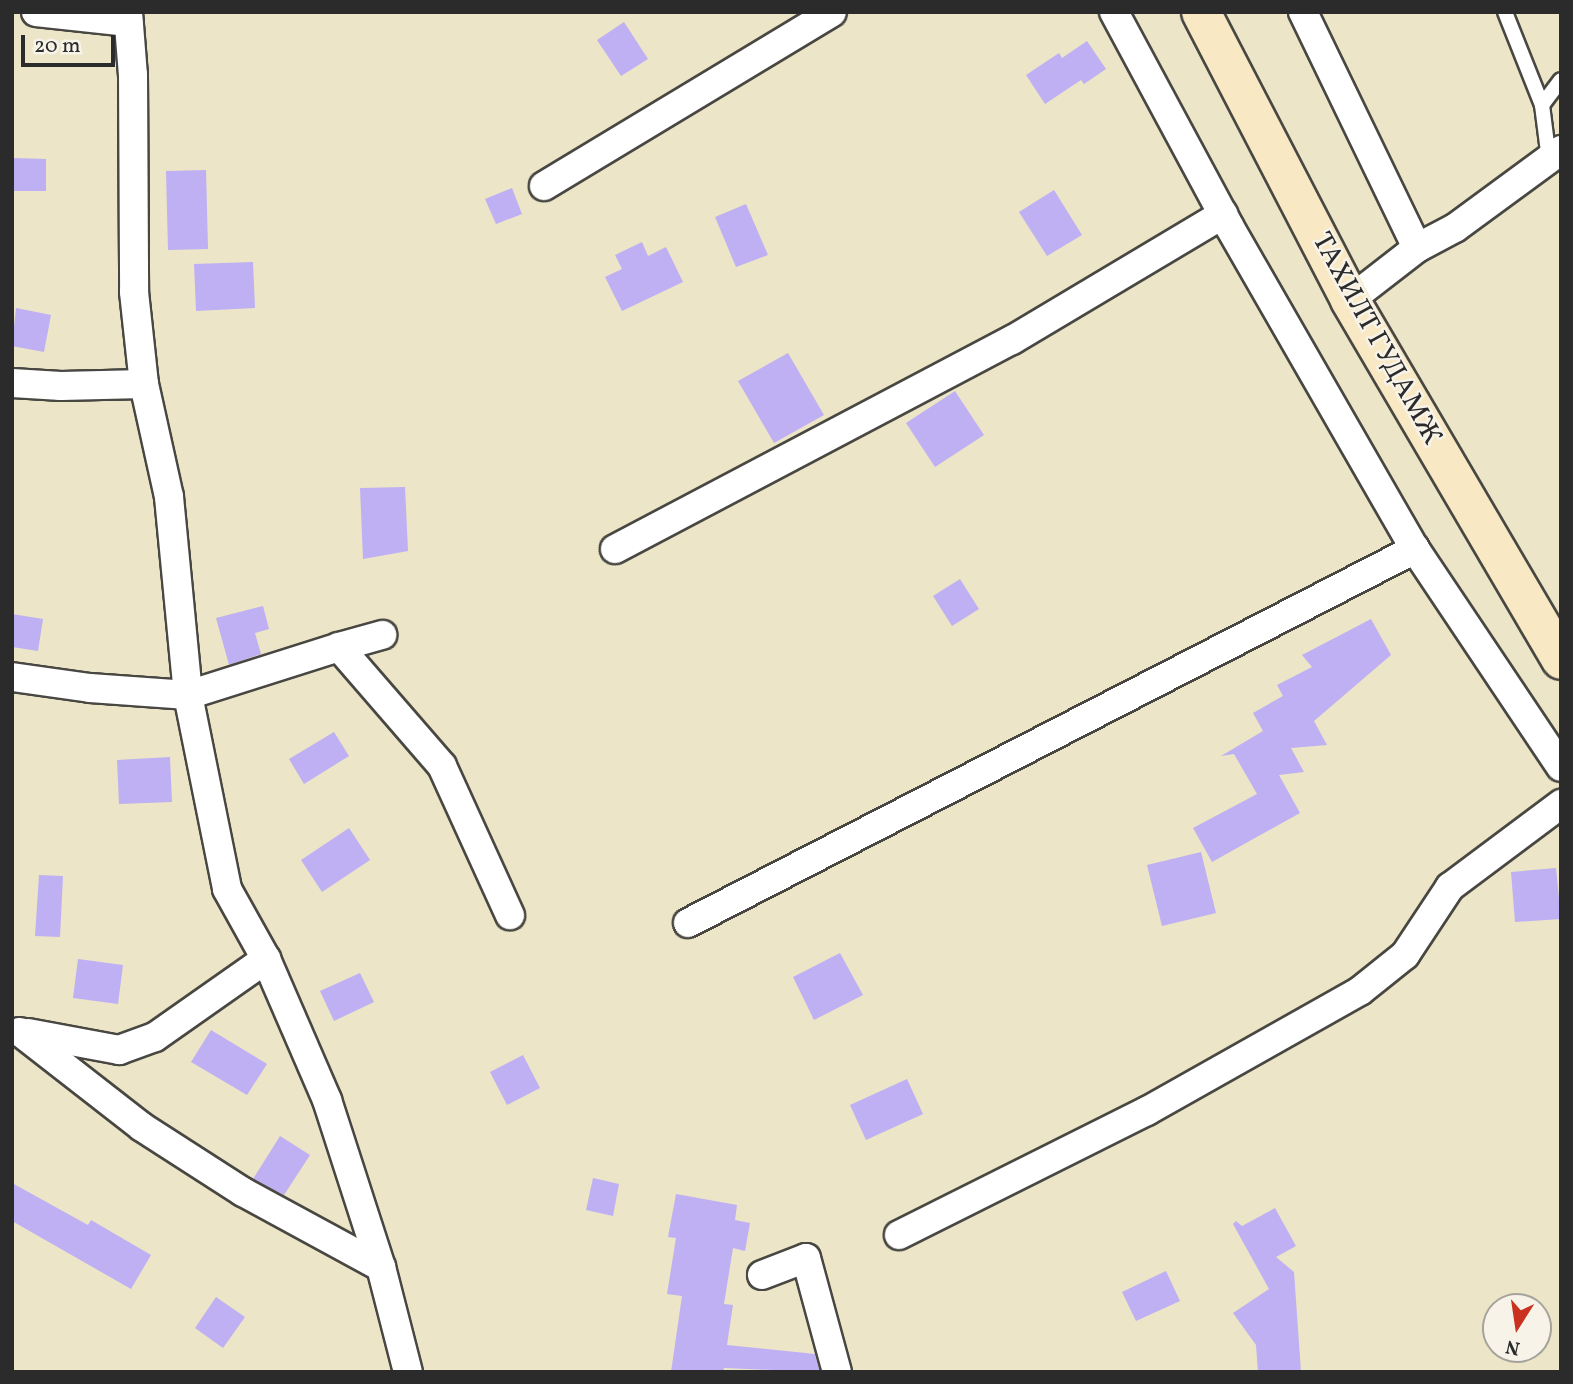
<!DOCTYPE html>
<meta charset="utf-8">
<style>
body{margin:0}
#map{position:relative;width:1573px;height:1384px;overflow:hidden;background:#ece5c7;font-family:Vollkorn,serif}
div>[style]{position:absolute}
.building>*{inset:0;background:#beb0f3}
.roads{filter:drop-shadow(2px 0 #484742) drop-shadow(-2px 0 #484742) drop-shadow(0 2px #484742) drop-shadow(0 -2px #484742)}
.lane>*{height:14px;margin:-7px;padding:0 7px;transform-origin:7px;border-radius:7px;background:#fff}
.street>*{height:28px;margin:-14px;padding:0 14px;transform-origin:14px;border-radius:14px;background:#fff}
.secondary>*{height:38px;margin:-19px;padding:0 19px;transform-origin:19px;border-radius:19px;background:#f8e8c3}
span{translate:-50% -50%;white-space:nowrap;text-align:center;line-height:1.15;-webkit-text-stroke:5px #f7f3e8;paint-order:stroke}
.street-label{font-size:28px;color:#2b2b2b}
.frame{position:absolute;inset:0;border:14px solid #2b2b2b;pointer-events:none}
.north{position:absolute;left:1482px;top:1293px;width:70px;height:70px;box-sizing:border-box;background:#f7f3e8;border:2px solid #a5a39c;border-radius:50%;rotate:192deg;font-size:19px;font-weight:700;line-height:28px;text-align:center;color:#2b2b2b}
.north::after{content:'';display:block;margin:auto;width:24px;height:32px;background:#c8321e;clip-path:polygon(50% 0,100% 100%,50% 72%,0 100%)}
.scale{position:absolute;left:21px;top:35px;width:94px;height:32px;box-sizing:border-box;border:4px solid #2b2b2b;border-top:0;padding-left:9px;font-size:21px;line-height:24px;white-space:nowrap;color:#2b2b2b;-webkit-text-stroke:5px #f7f3e8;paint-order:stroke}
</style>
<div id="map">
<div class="building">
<i style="clip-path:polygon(624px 22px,648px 59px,621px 76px,597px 40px)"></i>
<i style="clip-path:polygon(1087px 41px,1106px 69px,1084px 84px,1081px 80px,1045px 104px,1026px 75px,1059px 53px,1062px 58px)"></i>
<i style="clip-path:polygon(12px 158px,46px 159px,46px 191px,12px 191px)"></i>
<i style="clip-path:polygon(206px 170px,208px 249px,168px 250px,166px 171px)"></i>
<i style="clip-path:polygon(512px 188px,522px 214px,496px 224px,485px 199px)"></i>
<i style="clip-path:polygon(1054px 190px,1082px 235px,1047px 256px,1019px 212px)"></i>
<i style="clip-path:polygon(746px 204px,768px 255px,736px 267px,715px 217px)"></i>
<i style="clip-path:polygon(642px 242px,648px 256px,666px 247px,683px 282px,622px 311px,605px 277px,622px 269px,615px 255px)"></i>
<i style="clip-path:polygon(253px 262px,255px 308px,196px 311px,194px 264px)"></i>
<i style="clip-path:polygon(16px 308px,51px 315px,44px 352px,12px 346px)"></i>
<i style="clip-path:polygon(788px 353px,824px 415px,774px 443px,738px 381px)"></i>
<i style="clip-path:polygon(955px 391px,984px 435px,935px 467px,906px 423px)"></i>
<i style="clip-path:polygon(405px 487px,408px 551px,363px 559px,360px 488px)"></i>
<i style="clip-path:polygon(960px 579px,979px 609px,952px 626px,933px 596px)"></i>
<i style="clip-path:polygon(263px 606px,269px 629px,255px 633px,261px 654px,229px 665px,216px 618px)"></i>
<i style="clip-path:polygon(12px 614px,43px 619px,38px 651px,12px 647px)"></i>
<i style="clip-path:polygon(1371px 619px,1391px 655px,1314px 721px,1327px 745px,1291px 748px,1304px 772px,1279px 775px,1300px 813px,1212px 862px,1193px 828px,1257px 794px,1234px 754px,1221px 756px,1263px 731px,1253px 713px,1283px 696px,1277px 685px,1312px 667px,1302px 655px)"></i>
<i style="clip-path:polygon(334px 732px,349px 756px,304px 784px,289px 759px)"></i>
<i style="clip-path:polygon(170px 757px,172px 802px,119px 804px,117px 760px)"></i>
<i style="clip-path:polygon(349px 828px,370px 860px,322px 892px,301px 860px)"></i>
<i style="clip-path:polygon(1201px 852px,1216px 913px,1162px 926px,1147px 865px)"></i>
<i style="clip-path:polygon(1556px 868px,1561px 919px,1515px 922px,1511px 872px)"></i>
<i style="clip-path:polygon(39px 875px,63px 876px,60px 937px,35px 936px)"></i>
<i style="clip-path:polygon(840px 953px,863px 995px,814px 1020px,793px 977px)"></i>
<i style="clip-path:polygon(78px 959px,123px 965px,118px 1004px,73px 998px)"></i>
<i style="clip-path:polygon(360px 973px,374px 1002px,334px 1021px,320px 991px)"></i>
<i style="clip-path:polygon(211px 1030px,267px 1064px,247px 1095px,191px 1062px)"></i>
<i style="clip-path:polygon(523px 1055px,540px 1088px,507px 1105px,490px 1072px)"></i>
<i style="clip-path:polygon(907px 1079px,923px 1114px,866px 1140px,850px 1105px)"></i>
<i style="clip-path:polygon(280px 1136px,310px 1155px,284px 1195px,253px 1179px)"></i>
<i style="clip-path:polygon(593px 1178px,619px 1184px,613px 1216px,586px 1210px)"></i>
<i style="clip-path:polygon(12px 1183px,88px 1225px,91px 1220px,151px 1255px,131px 1289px,12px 1221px)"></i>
<i style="clip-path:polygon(676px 1194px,737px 1205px,735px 1220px,750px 1223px,745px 1251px,733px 1248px,724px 1304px,733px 1305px,727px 1345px,815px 1354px,820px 1372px,724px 1368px,723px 1372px,671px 1372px,682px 1296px,667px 1294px,676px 1238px,668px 1237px)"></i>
<i style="clip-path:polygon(1275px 1208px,1296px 1246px,1276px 1257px,1294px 1272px,1301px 1372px,1258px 1372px,1256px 1345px,1233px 1313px,1269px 1289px,1233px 1224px,1236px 1221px,1242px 1226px)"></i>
<i style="clip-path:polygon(1166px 1271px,1180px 1301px,1136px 1321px,1122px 1292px)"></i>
<i style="clip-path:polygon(216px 1297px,245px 1317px,223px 1348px,195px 1328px)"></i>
</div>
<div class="roads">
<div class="lane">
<i style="left:1505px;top:12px;width:100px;rotate:68.3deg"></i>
<i style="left:1542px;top:105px;width:55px;rotate:82.7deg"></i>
<i style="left:1542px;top:105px;width:31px;rotate:-53deg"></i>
</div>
<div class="street">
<i style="left:36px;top:12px;width:93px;rotate:6.2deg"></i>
<i style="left:128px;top:12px;width:63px;rotate:85.5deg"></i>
<i style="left:133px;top:75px;width:217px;rotate:89.7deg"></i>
<i style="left:134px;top:292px;width:93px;rotate:83.8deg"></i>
<i style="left:144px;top:384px;width:116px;rotate:77.5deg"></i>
<i style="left:169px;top:497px;width:199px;rotate:84.5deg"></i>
<i style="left:188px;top:695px;width:198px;rotate:78.6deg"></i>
<i style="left:227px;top:889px;width:80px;rotate:60.9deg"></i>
<i style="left:266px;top:959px;width:154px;rotate:66.6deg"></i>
<i style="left:327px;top:1100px;width:176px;rotate:72.1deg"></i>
<i style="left:381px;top:1267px;width:108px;rotate:75.6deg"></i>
<i style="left:1114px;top:12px;width:243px;rotate:61.7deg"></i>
<i style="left:1229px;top:226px;width:373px;rotate:60.1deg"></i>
<i style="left:1303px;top:12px;width:262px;rotate:64.2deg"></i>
<i style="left:544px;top:186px;width:336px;rotate:-31.1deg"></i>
<i style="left:1350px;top:300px;width:85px;rotate:-37.8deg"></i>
<i style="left:1417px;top:248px;width:43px;rotate:-27.8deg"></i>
<i style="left:1455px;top:228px;width:132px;rotate:-36.3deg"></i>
<i style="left:12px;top:383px;width:49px;rotate:3.5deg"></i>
<i style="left:61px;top:386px;width:83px;rotate:-1.4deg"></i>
<i style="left:615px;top:549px;width:449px;rotate:-27.8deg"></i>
<i style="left:1012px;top:340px;width:246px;rotate:-30.8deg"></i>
<i style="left:339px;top:647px;width:45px;rotate:-15.6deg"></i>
<i style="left:12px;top:677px;width:79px;rotate:8deg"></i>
<i style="left:90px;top:688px;width:98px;rotate:4.1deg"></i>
<i style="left:188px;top:695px;width:158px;rotate:-17.6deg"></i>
<i style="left:339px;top:647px;width:157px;rotate:49.1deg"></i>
<i style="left:442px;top:766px;width:164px;rotate:65.5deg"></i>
<i style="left:688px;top:923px;width:818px;rotate:-27.22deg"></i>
<i style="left:1415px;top:549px;width:262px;rotate:56.2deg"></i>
<i style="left:20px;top:1032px;width:155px;rotate:37.9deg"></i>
<i style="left:142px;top:1127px;width:120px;rotate:32.8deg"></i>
<i style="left:243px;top:1192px;width:157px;rotate:28.5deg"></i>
<i style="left:28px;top:1033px;width:93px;rotate:10.6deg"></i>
<i style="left:119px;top:1050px;width:38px;rotate:-20deg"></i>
<i style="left:155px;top:1037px;width:136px;rotate:-35.1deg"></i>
<i style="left:899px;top:1235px;width:277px;rotate:-26.6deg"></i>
<i style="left:1147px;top:1111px;width:244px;rotate:-29.4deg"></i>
<i style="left:1360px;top:991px;width:58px;rotate:-38.7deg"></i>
<i style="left:1405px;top:955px;width:82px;rotate:-56.5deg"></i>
<i style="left:1450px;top:887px;width:139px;rotate:-36.8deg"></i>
<i style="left:762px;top:1275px;width:47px;rotate:-21.1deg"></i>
<i style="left:806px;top:1258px;width:118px;rotate:74.8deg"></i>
</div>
<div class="secondary">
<i style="left:1201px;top:12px;width:324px;rotate:62.6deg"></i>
<i style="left:1350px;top:300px;width:417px;rotate:59.6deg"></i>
</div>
</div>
<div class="street-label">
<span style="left:1376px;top:339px;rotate:61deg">ТАХИЛТ ГУДАМЖ</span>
</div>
<div class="frame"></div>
<div class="north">N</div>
<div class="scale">20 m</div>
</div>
